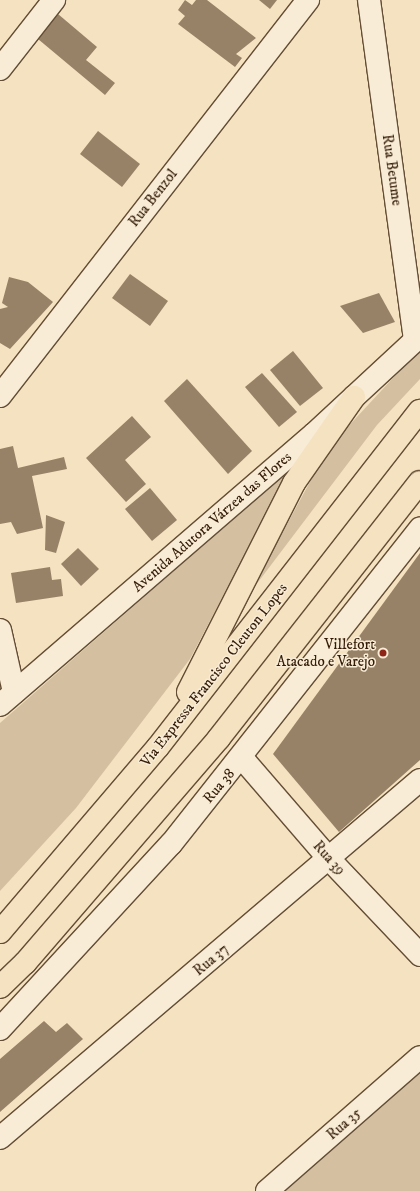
<!DOCTYPE html>
<meta charset="utf-8">
<style>
body{margin:0}
#map{position:relative;width:420px;height:1191px;overflow:hidden;background:#f5e2c0;font-family:"IM FELL DW Pica",serif}
div>[style]{position:absolute}
.green>*{inset:0;background:#d4c0a1}
.building>*{inset:0;background:#988267}
.roads{filter:drop-shadow(1px 0 #644d35) drop-shadow(-1px 0 #644d35) drop-shadow(0 1px #644d35) drop-shadow(0 -1px #644d35)}
.minor>*{height:22px;margin:-11px;padding:0 11px;transform-origin:11px;border-radius:11px;background:#f8ecd6}
.tertiary>*{height:22px;margin:-11px;padding:0 11px;transform-origin:11px;border-radius:11px;background:#f8ecd6}
.trunk>*{height:22px;margin:-11px;padding:0 11px;transform-origin:11px;border-radius:11px;background:#f5e2c0}
.dots>*{width:11px;height:11px;translate:-50% -50%;box-sizing:border-box;border:2px solid #f8ecd6;border-radius:50%}
span{translate:-50% -50%;white-space:nowrap;text-align:center;line-height:1.15;-webkit-text-stroke:3px #f8ecd6;paint-order:stroke}
.street-label{font-size:15px;color:#331b07}
.poi-label{font-size:15px;color:#331b07}
.right{translate:-100% -50%;text-align:right}
</style>
<div id="map">
<div class="green">
<i style="clip-path:polygon(420px 349px,420px 379px,377px 425px,249px 594px,329px 447px)"></i>
<i style="clip-path:polygon(289px 470px,190px 659px,76px 808px,0 891px,0 723px)"></i>
<i style="clip-path:polygon(420px 1066px,420px 1191px,278px 1191px)"></i>
</div>
<div class="building">
<i style="clip-path:polygon(185px 0,192px 5px,196px 0,207px 0,256px 38px,236px 54px,242px 58px,235px 67px,178px 24px,185px 16px,178px 10px)"></i>
<i style="clip-path:polygon(259px 0,277px 0,270px 9px)"></i>
<i style="clip-path:polygon(58px 14px,97px 47px,86px 60px,115px 83px,105px 95px,38px 39px)"></i>
<i style="clip-path:polygon(98px 131px,140px 164px,122px 187px,80px 154px)"></i>
<i style="clip-path:polygon(130px 274px,168px 301px,150px 326px,112px 298px)"></i>
<i style="clip-path:polygon(9px 277px,28px 282px,53px 302px,10px 349px,0 343px,0 309px,8px 307px,2px 303px)"></i>
<i style="clip-path:polygon(379px 293px,395px 322px,363px 333px,340px 306px)"></i>
<i style="clip-path:polygon(293px 351px,323px 388px,300px 406px,270px 370px)"></i>
<i style="clip-path:polygon(262px 373px,297px 412px,279px 427px,245px 387px)"></i>
<i style="clip-path:polygon(187px 379px,252px 451px,228px 474px,164px 401px)"></i>
<i style="clip-path:polygon(132px 416px,151px 437px,125px 460px,146px 484px,126px 502px,86px 458px)"></i>
<i style="clip-path:polygon(13px 446px,18px 468px,64px 457px,67px 469px,32px 476px,43px 528px,17px 534px,11px 522px,0 524px,0 449px)"></i>
<i style="clip-path:polygon(150px 488px,177px 520px,152px 541px,125px 509px)"></i>
<i style="clip-path:polygon(46px 515px,65px 522px,56px 553px,45px 550px)"></i>
<i style="clip-path:polygon(78px 548px,99px 569px,81px 586px,61px 564px)"></i>
<i style="clip-path:polygon(420px 553px,420px 760px,339px 832px,273px 754px)"></i>
<i style="clip-path:polygon(50px 567px,52px 580px,61px 579px,63px 596px,16px 603px,11px 573px)"></i>
<i style="clip-path:polygon(44px 1021px,56px 1032px,67px 1023px,83px 1039px,0 1112px,0 1059px)"></i>
</div>
<div class="roads">
<div class="minor">
<i style="left:0;top:69px;width:88px;rotate:-52deg"></i>
<i style="left:242px;top:758px;width:135px;rotate:49.2deg"></i>
<i style="left:330px;top:860px;width:131px;rotate:46.5deg"></i>
<i style="left:0;top:1138px;width:552px;rotate:-40.44deg"></i>
</div>
<div class="tertiary">
<i style="left:369px;top:0;width:343px;rotate:82.3deg"></i>
<i style="left:0;top:396px;width:502px;rotate:-52.13deg"></i>
<i style="left:0;top:630px;width:64px;rotate:77.3deg"></i>
<i style="left:0;top:705px;width:415px;rotate:-40.8deg"></i>
<i style="left:314px;top:434px;width:144px;rotate:-42.8deg"></i>
<i style="left:0;top:1029px;width:252px;rotate:-47.3deg"></i>
<i style="left:171px;top:844px;width:402px;rotate:-51.7deg"></i>
<i style="left:267px;top:1191px;width:203px;rotate:-41.2deg"></i>
</div>
<div class="trunk">
<i style="left:188px;top:692px;width:234px;rotate:-63.1deg"></i>
<i style="left:294px;top:483px;width:105px;rotate:-55.1deg"></i>
<i style="left:0;top:932px;width:243px;rotate:-49.5deg"></i>
<i style="left:158px;top:747px;width:426px;rotate:-52.1deg"></i>
<i style="left:0;top:987px;width:35px;rotate:-44deg"></i>
<i style="left:25px;top:963px;width:297px;rotate:-49.2deg"></i>
<i style="left:219px;top:738px;width:325px;rotate:-51.9deg"></i>
</div>
</div>
<div class="dots">
<i style="left:383px;top:653px;background:#8f2418"></i>
</div>
<div class="street-label">
<span style="left:392px;top:170px;rotate:82deg">Rua Betume</span>
<span style="left:153px;top:198px;rotate:-52deg">Rua Benzol</span>
<span style="left:212px;top:522px;rotate:-41deg">Avenida Adutora Várzea das Flores</span>
<span style="left:214px;top:675px;rotate:-52deg">Via Expressa Francisco Cleuton Lopes</span>
<span style="left:219px;top:786px;rotate:-50deg">Rua 38</span>
<span style="left:329px;top:858px;rotate:48deg">Rua 39</span>
<span style="left:211px;top:960px;rotate:-40deg">Rua 37</span>
<span style="left:344px;top:1124px;rotate:-41deg">Rua 35</span>
</div>
<div class="poi-label">
<span class="right" style="left:375px;top:653px">Villefort<br>Atacado e Varejo</span>
</div>
</div>
